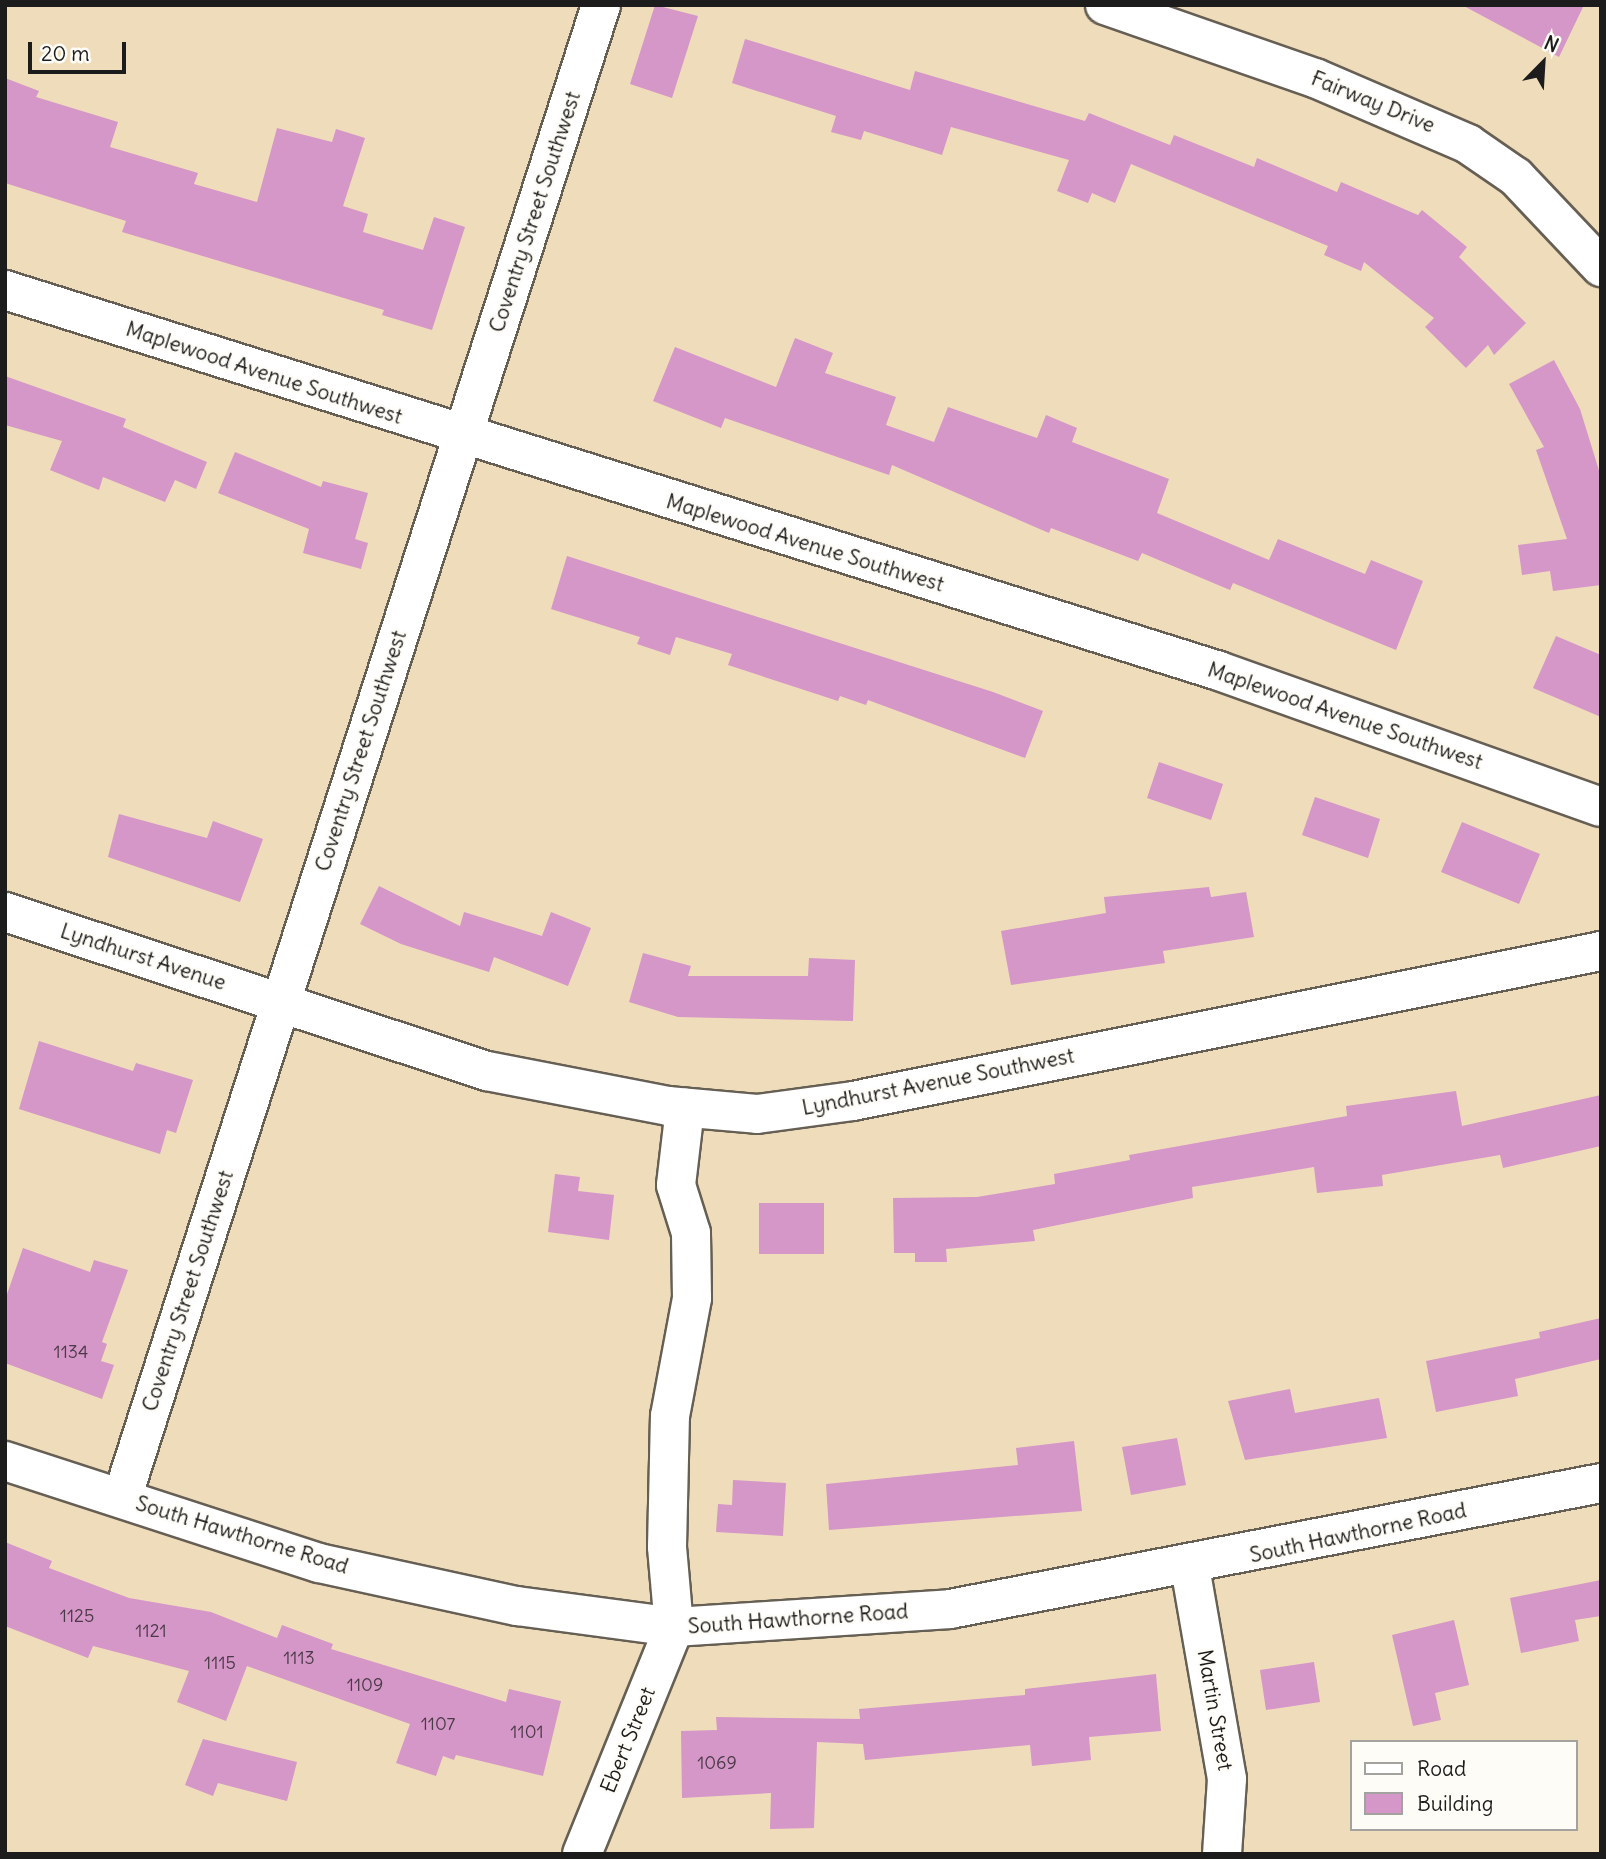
<!DOCTYPE html>
<style>
body{margin:0}
#map{position:relative;width:1606px;height:1859px;overflow:hidden;background:#efdcbb;font-family:Delius,sans-serif}
div>[style]{position:absolute}
.building>*{inset:0;background:#d596c8}
.roads{filter:drop-shadow(2px 0 #665f54) drop-shadow(-2px 0 #665f54) drop-shadow(0 2px #665f54) drop-shadow(0 -2px #665f54)}
.minor>*{height:38px;margin:-19px;padding:0 19px;transform-origin:19px;border-radius:19px;background:#fff}
.major>*{height:38px;margin:-19px;padding:0 19px;transform-origin:19px;border-radius:19px;background:#fff}
span{translate:-50% -50%;white-space:nowrap;text-align:center;line-height:1.15;-webkit-text-stroke:5px #fdfcf7;paint-order:stroke}
.number-label{font-size:18px;color:#4a3a47}
.number-label span{-webkit-text-stroke-width:0}
.street-label{font-size:21px;color:#1c1c1c}
.frame{position:absolute;inset:0;border:7px solid #1c1c1c;pointer-events:none}
.legend{position:absolute;left:1350px;top:1740px;width:228px;height:91px;box-sizing:border-box;background:#fdfcf7;border:2px solid #a3a29f;margin:0;padding:9px 12px;list-style:none;font-size:21px;color:#1c1c1c}
.legend li{display:flex;align-items:center;gap:14px;height:35px}
.legend b{width:35px;border:2px solid #a3a29f}
.north{position:absolute;left:1508px;top:28px;width:70px;height:70px;-webkit-text-stroke:5px #fdfcf7;paint-order:stroke;rotate:24deg;font-size:19px;font-weight:700;line-height:28px;text-align:center;color:#1c1c1c}
.north::after{content:'';display:block;margin:auto;width:24px;height:32px;background:#1c1c1c;clip-path:polygon(50% 0,100% 100%,50% 72%,0 100%)}
.scale{position:absolute;left:28px;top:42px;width:98px;height:32px;box-sizing:border-box;border:4px solid #1c1c1c;border-top:0;padding-left:9px;font-size:21px;line-height:24px;white-space:nowrap;color:#1c1c1c;-webkit-text-stroke:5px #fdfcf7;paint-order:stroke}
</style>
<div id="map">
<div class="building">
<i style="clip-path:polygon(655px 5px,698px 16px,672px 98px,630px 84px)"></i>
<i style="clip-path:polygon(1462px 5px,1584px 5px,1559px 57px)"></i>
<i style="clip-path:polygon(745px 39px,910px 90px,915px 71px,1085px 121px,1089px 113px,1170px 145px,1174px 135px,1254px 167px,1257px 158px,1337px 192px,1341px 182px,1418px 215px,1422px 210px,1467px 247px,1459px 257px,1526px 323px,1494px 355px,1488px 345px,1466px 368px,1425px 327px,1434px 318px,1364px 262px,1361px 271px,1324px 255px,1328px 246px,1131px 164px,1115px 203px,1092px 193px,1088px 203px,1057px 191px,1069px 160px,951px 127px,942px 155px,864px 131px,861px 140px,831px 132px,836px 116px,732px 83px)"></i>
<i style="clip-path:polygon(5px 78px,39px 91px,36px 97px,118px 122px,110px 147px,198px 173px,194px 184px,257px 202px,277px 128px,332px 142px,336px 129px,365px 138px,343px 206px,368px 214px,363px 232px,423px 250px,434px 217px,465px 227px,432px 330px,382px 315px,384px 310px,122px 232px,126px 221px,5px 183px)"></i>
<i style="clip-path:polygon(795px 338px,833px 353px,825px 373px,896px 397px,886px 425px,934px 442px,948px 407px,1037px 438px,1046px 415px,1077px 428px,1072px 442px,1169px 479px,1157px 513px,1269px 560px,1278px 539px,1365px 574px,1371px 560px,1423px 581px,1396px 650px,1233px 583px,1230px 590px,1142px 553px,1138px 561px,1051px 528px,1049px 533px,892px 465px,889px 475px,725px 418px,721px 428px,653px 401px,675px 347px,776px 387px)"></i>
<i style="clip-path:polygon(1554px 360px,1580px 409px,1601px 477px,1601px 585px,1553px 591px,1550px 571px,1522px 575px,1518px 545px,1567px 539px,1536px 450px,1544px 447px,1509px 384px)"></i>
<i style="clip-path:polygon(5px 376px,126px 419px,123px 427px,207px 462px,196px 489px,175px 480px,165px 502px,103px 477px,99px 490px,50px 470px,62px 441px,5px 425px)"></i>
<i style="clip-path:polygon(235px 452px,321px 487px,323px 481px,368px 493px,355px 539px,368px 543px,361px 569px,303px 553px,309px 529px,218px 493px)"></i>
<i style="clip-path:polygon(567px 556px,993px 692px,1043px 711px,1025px 758px,868px 700px,866px 705px,840px 696px,838px 701px,728px 665px,732px 654px,676px 637px,670px 655px,637px 644px,640px 637px,551px 609px)"></i>
<i style="clip-path:polygon(1556px 636px,1601px 655px,1601px 717px,1533px 688px)"></i>
<i style="clip-path:polygon(1159px 762px,1223px 784px,1211px 820px,1147px 798px)"></i>
<i style="clip-path:polygon(1315px 797px,1380px 819px,1368px 858px,1302px 835px)"></i>
<i style="clip-path:polygon(119px 814px,207px 838px,213px 821px,263px 839px,240px 902px,108px 857px)"></i>
<i style="clip-path:polygon(1462px 822px,1540px 854px,1519px 904px,1441px 872px)"></i>
<i style="clip-path:polygon(379px 886px,460px 926px,464px 912px,542px 936px,551px 912px,591px 928px,568px 986px,494px 957px,489px 972px,401px 944px,360px 924px)"></i>
<i style="clip-path:polygon(1209px 887px,1211px 897px,1246px 892px,1254px 937px,1163px 951px,1165px 963px,1011px 985px,1001px 931px,1106px 913px,1104px 897px)"></i>
<i style="clip-path:polygon(643px 953px,691px 966px,688px 976px,808px 976px,809px 958px,855px 960px,853px 1021px,678px 1017px,629px 1002px)"></i>
<i style="clip-path:polygon(39px 1041px,133px 1071px,136px 1063px,193px 1080px,176px 1133px,167px 1130px,160px 1154px,19px 1109px)"></i>
<i style="clip-path:polygon(1456px 1091px,1462px 1126px,1601px 1095px,1601px 1146px,1503px 1168px,1500px 1155px,1382px 1175px,1383px 1186px,1317px 1193px,1314px 1167px,1192px 1187px,1193px 1198px,1033px 1230px,1035px 1241px,946px 1249px,947px 1262px,915px 1262px,915px 1253px,894px 1253px,893px 1198px,977px 1197px,1055px 1184px,1054px 1174px,1130px 1160px,1129px 1155px,1347px 1116px,1346px 1106px)"></i>
<i style="clip-path:polygon(555px 1174px,580px 1177px,578px 1191px,614px 1195px,609px 1240px,548px 1232px)"></i>
<i style="clip-path:polygon(759px 1203px,824px 1203px,824px 1254px,759px 1254px)"></i>
<i style="clip-path:polygon(23px 1248px,90px 1272px,94px 1260px,128px 1270px,102px 1342px,107px 1344px,101px 1361px,114px 1365px,102px 1399px,5px 1363px,5px 1300px)"></i>
<i style="clip-path:polygon(1601px 1318px,1601px 1359px,1515px 1379px,1518px 1396px,1436px 1412px,1426px 1361px,1540px 1338px,1539px 1332px)"></i>
<i style="clip-path:polygon(1290px 1389px,1295px 1413px,1379px 1398px,1387px 1438px,1245px 1460px,1228px 1401px)"></i>
<i style="clip-path:polygon(1177px 1438px,1186px 1485px,1131px 1495px,1122px 1447px)"></i>
<i style="clip-path:polygon(1074px 1441px,1082px 1511px,829px 1530px,826px 1484px,1018px 1465px,1016px 1448px)"></i>
<i style="clip-path:polygon(733px 1480px,786px 1483px,783px 1536px,716px 1532px,718px 1504px,732px 1505px)"></i>
<i style="clip-path:polygon(5px 1542px,52px 1561px,49px 1568px,129px 1598px,211px 1612px,277px 1638px,282px 1625px,333px 1644px,331px 1649px,506px 1702px,509px 1689px,561px 1701px,543px 1776px,456px 1755px,454px 1760px,443px 1756px,436px 1776px,396px 1763px,410px 1724px,247px 1666px,226px 1721px,177px 1702px,189px 1671px,93px 1646px,88px 1658px,5px 1626px)"></i>
<i style="clip-path:polygon(1601px 1580px,1601px 1616px,1575px 1620px,1579px 1641px,1521px 1653px,1510px 1598px)"></i>
<i style="clip-path:polygon(1454px 1620px,1469px 1685px,1435px 1693px,1441px 1720px,1413px 1726px,1392px 1635px)"></i>
<i style="clip-path:polygon(1314px 1662px,1320px 1702px,1266px 1710px,1260px 1670px)"></i>
<i style="clip-path:polygon(1156px 1674px,1161px 1731px,1089px 1737px,1091px 1760px,1032px 1766px,1030px 1745px,865px 1760px,863px 1744px,817px 1742px,814px 1828px,770px 1829px,771px 1793px,682px 1798px,681px 1731px,717px 1730px,716px 1717px,860px 1719px,859px 1709px,1025px 1695px,1025px 1689px)"></i>
<i style="clip-path:polygon(203px 1739px,297px 1762px,287px 1801px,218px 1783px,213px 1796px,185px 1785px)"></i>
</div>
<div class="roads">
<div class="minor">
<i style="left:1105px;top:5px;width:222px;rotate:19.2deg"></i>
<i style="left:1315px;top:78px;width:167px;rotate:23.3deg"></i>
<i style="left:1468px;top:144px;width:58px;rotate:34.5deg"></i>
<i style="left:1516px;top:177px;width:124px;rotate:46.6deg"></i>
<i style="left:5px;top:290px;width:1272px;rotate:17.42deg"></i>
<i style="left:1219px;top:671px;width:405px;rotate:19.6deg"></i>
<i style="left:5px;top:912px;width:508px;rotate:18.26deg"></i>
<i style="left:487px;top:1071px;width:184px;rotate:10.9deg"></i>
<i style="left:668px;top:1106px;width:89px;rotate:5.1deg"></i>
<i style="left:757px;top:1114px;width:97px;rotate:-7.7deg"></i>
<i style="left:853px;top:1101px;width:763px;rotate:-11.34deg"></i>
<i style="left:122px;top:1498px;width:1568px;rotate:-72.21deg"></i>
<i style="left:1190px;top:1567px;width:215px;rotate:80.1deg"></i>
<i style="left:1227px;top:1779px;width:75px;rotate:93.8deg"></i>
<i style="left:582px;top:1854px;width:245px;rotate:-67.9deg"></i>
<i style="left:674px;top:1627px;width:80px;rotate:-95deg"></i>
<i style="left:667px;top:1547px;width:131px;rotate:-88.7deg"></i>
<i style="left:670px;top:1416px;width:120px;rotate:-79.4deg"></i>
<i style="left:692px;top:1298px;width:65px;rotate:-90.9deg"></i>
<i style="left:691px;top:1233px;width:50px;rotate:-107.4deg"></i>
<i style="left:676px;top:1185px;width:78px;rotate:-83.3deg"></i>
</div>
<div class="major">
<i style="left:5px;top:1461px;width:330px;rotate:18deg"></i>
<i style="left:319px;top:1563px;width:203px;rotate:12.3deg"></i>
<i style="left:517px;top:1606px;width:158px;rotate:7.6deg"></i>
<i style="left:674px;top:1627px;width:277px;rotate:-3.7deg"></i>
<i style="left:950px;top:1609px;width:663px;rotate:-10.95deg"></i>
</div>
</div>
<div class="number-label">
<span style="left:71px;top:1352px">1134</span>
<span style="left:77px;top:1616px">1125</span>
<span style="left:151px;top:1631px">1121</span>
<span style="left:299px;top:1658px">1113</span>
<span style="left:220px;top:1663px">1115</span>
<span style="left:365px;top:1685px">1109</span>
<span style="left:438px;top:1724px">1107</span>
<span style="left:527px;top:1732px">1101</span>
<span style="left:717px;top:1763px">1069</span>
</div>
<div class="street-label">
<span style="left:1373px;top:102px;rotate:22deg">Fairway Drive</span>
<span style="left:535px;top:212px;rotate:-72deg">Coventry Street Southwest</span>
<span style="left:264px;top:373px;rotate:18deg">Maplewood Avenue Southwest</span>
<span style="left:805px;top:543px;rotate:17deg">Maplewood Avenue Southwest</span>
<span style="left:1345px;top:716px;rotate:19deg">Maplewood Avenue Southwest</span>
<span style="left:361px;top:751px;rotate:-72deg">Coventry Street Southwest</span>
<span style="left:143px;top:957px;rotate:18deg">Lyndhurst Avenue</span>
<span style="left:938px;top:1082px;rotate:-11deg">Lyndhurst Avenue Southwest</span>
<span style="left:188px;top:1291px;rotate:-72deg">Coventry Street Southwest</span>
<span style="left:1358px;top:1533px;rotate:-12deg">South Hawthorne Road</span>
<span style="left:242px;top:1535px;rotate:17deg">South Hawthorne Road</span>
<span style="left:798px;top:1619px;rotate:-4deg">South Hawthorne Road</span>
<span style="left:1215px;top:1710px;rotate:80deg">Martin Street</span>
<span style="left:628px;top:1740px;rotate:-68deg">Ebert Street</span>
</div>
<div class="frame"></div>
<ul class="legend">
<li><b style="height:9px;background:#fff"></b>Road</li>
<li><b style="height:19px;background:#d596c8"></b>Building</li>
</ul>
<div class="north">N</div>
<div class="scale">20 m</div>
</div>
